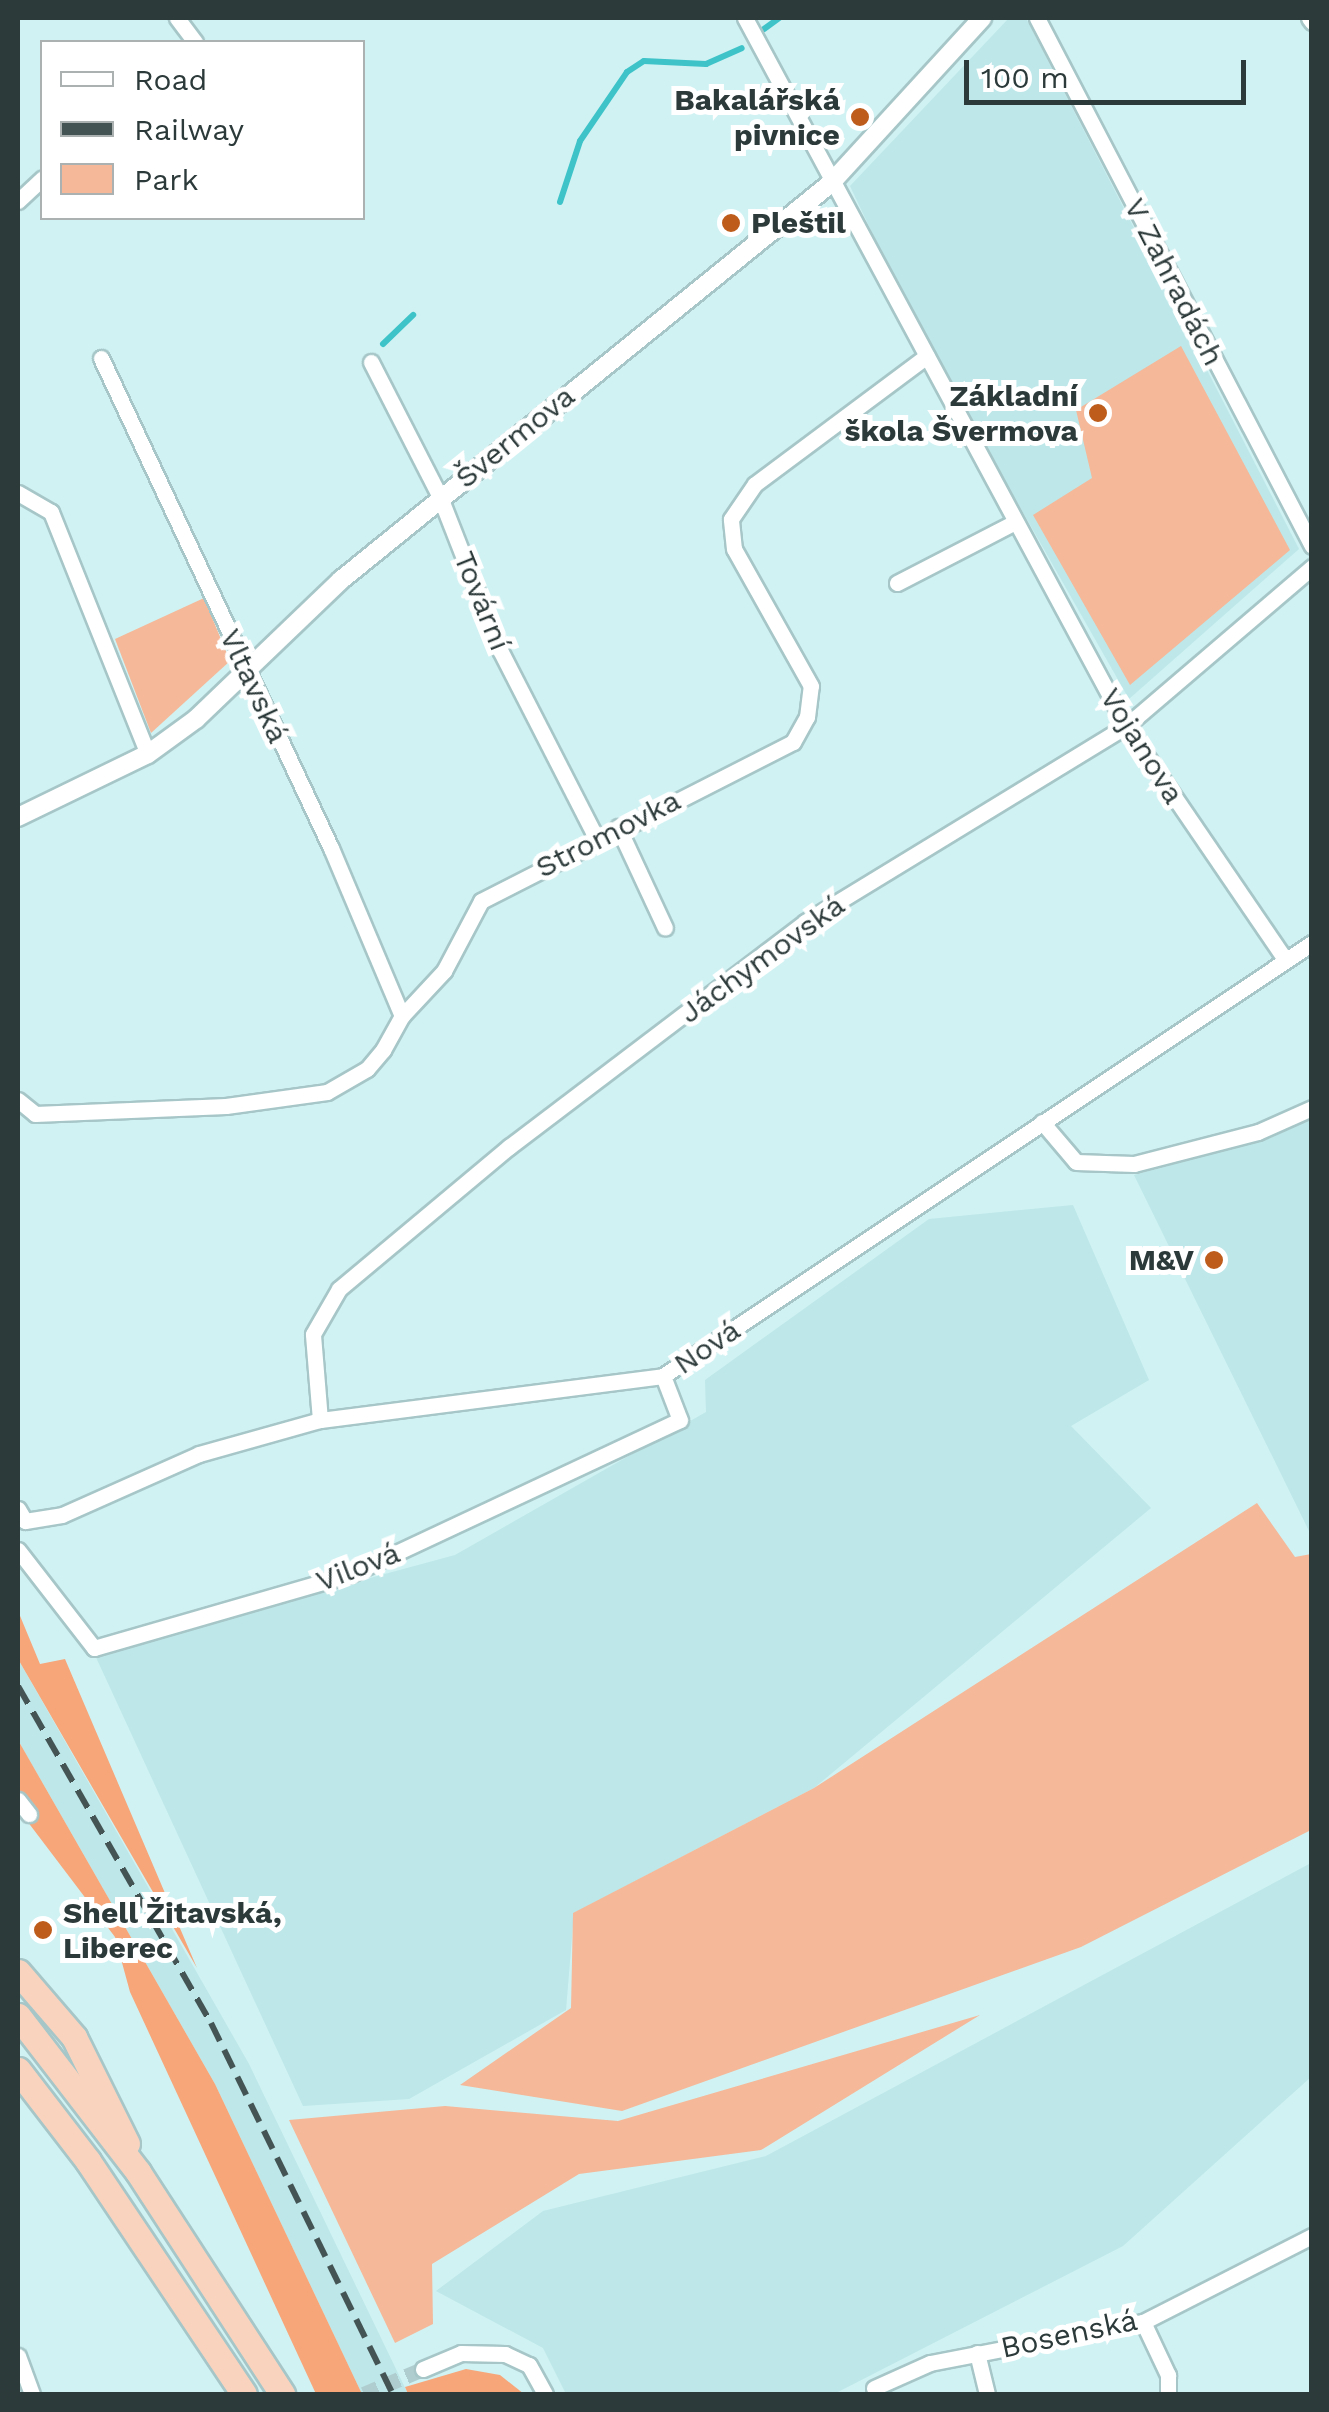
<!DOCTYPE html>
<meta charset="utf-8">
<style>
body{margin:0}
#map{position:relative;width:1329px;height:2412px;overflow:hidden;background:#d0f2f3;font-family:"Work Sans",sans-serif}
div>[style]{position:absolute}
.built>*{inset:0;background:#bde7e9}
.green>*{inset:0;background:#f5b898}
.forest>*{inset:0;background:#f7a67a}
.stream>*{height:6px;margin:-3px;padding:0 3px;transform-origin:3px;border-radius:3px;background:#3ec3c9}
.minor-tunnel>*{height:15px;margin-top:-7.5px;transform-origin:0;background:repeating-linear-gradient(90deg,#afcdce 0 15px,transparent 0 23px)}
.roads{filter:drop-shadow(2px 0 #a6c6c7) drop-shadow(-2px 0 #a6c6c7) drop-shadow(0 2px #a6c6c7) drop-shadow(0 -2px #a6c6c7)}
.minor>*{height:15px;margin:-7.5px;padding:0 7.5px;transform-origin:7.5px;border-radius:7.5px;background:#fff}
.tertiary>*{height:18px;margin:-9px;padding:0 9px;transform-origin:9px;border-radius:9px;background:#fff}
.trunk>*{height:25px;margin:-12.5px;padding:0 12.5px;transform-origin:12.5px;border-radius:12.5px;background:#fad3be}
.rail>*{height:6px;margin-top:-3px;transform-origin:0;background:repeating-linear-gradient(90deg,#445454 0 20px,transparent 0 30px)}
.dots>*{width:28px;height:28px;translate:-50% -50%;box-sizing:border-box;border:5px solid #fff;border-radius:50%}
span{translate:-50% -50%;white-space:nowrap;text-align:center;line-height:1.15;-webkit-text-stroke:10px #fff;paint-order:stroke}
.poi-label{font-size:30px;color:#2d3a3a;font-weight:700}
.right{translate:-100% -50%;text-align:right}
.left{translate:0 -50%;text-align:left}
.street-label{font-size:30px;color:#2d3a3a}
.frame{position:absolute;inset:0;border:20px solid #2d3a3a;pointer-events:none}
.legend{position:absolute;left:40px;top:40px;width:325px;height:180px;box-sizing:border-box;background:#fff;border:2px solid #abb0b0;margin:0;padding:12px 18px;list-style:none;font-size:30px;color:#2d3a3a}
.legend li{display:flex;align-items:center;gap:20px;height:50px}
.legend b{width:50px;border:2px solid #abb0b0}
.scale{position:absolute;left:964px;top:60px;width:282px;height:45px;box-sizing:border-box;border:5px solid #2d3a3a;border-top:0;padding-left:12px;font-size:30px;line-height:35px;white-space:nowrap;color:#2d3a3a;-webkit-text-stroke:8px #fff;paint-order:stroke}
</style>
<div id="map">
<div class="built">
<i style="clip-path:polygon(1009px 18px,1026px 18px,1299px 549px,1129px 699px,912px 317px,850px 186px)"></i>
<i style="clip-path:polygon(1311px 1117px,1311px 1535px,1134px 1175px,1271px 1138px)"></i>
<i style="clip-path:polygon(1073px 1205px,1149px 1380px,1071px 1426px,1151px 1508px,814px 1788px,574px 1913px,566px 2010px,409px 2099px,303px 2106px,94px 1653px,455px 1555px,706px 1412px,705px 1380px,929px 1219px)"></i>
<i style="clip-path:polygon(18px 1659px,249px 2064px,408px 2394px,362px 2394px,215px 2084px,18px 1740px)"></i>
<i style="clip-path:polygon(1311px 1863px,1311px 2077px,1123px 2246px,834px 2394px,566px 2394px,543px 2348px,436px 2291px,543px 2211px,766px 2156px)"></i>
</div>
<div class="green">
<i style="clip-path:polygon(1181px 346px,1290px 550px,1130px 685px,1033px 515px,1092px 478px,1076px 410px)"></i>
<i style="clip-path:polygon(204px 598px,230px 661px,151px 733px,115px 639px)"></i>
<i style="clip-path:polygon(1257px 1503px,1295px 1557px,1311px 1554px,1311px 1830px,1081px 1947px,622px 2111px,460px 2085px,571px 2008px,573px 1913px,814px 1788px)"></i>
<i style="clip-path:polygon(980px 2015px,761px 2150px,579px 2174px,432px 2264px,433px 2324px,395px 2343px,289px 2120px,445px 2106px,618px 2121px)"></i>
</div>
<div class="forest">
<i style="clip-path:polygon(18px 1611px,40px 1664px,65px 1659px,197px 1968px,18px 1659px)"></i>
<i style="clip-path:polygon(18px 1740px,215px 2084px,362px 2394px,316px 2394px,130px 1992px,115px 1937px,18px 1809px)"></i>
<i style="clip-path:polygon(466px 2369px,500px 2375px,524px 2394px,408px 2394px,405px 2387px)"></i>
</div>
<div class="stream">
<i style="left:764px;top:29px;width:19px;rotate:-36deg"></i>
<i style="left:560px;top:202px;width:64px;rotate:-71.8deg"></i>
<i style="left:580px;top:141px;width:83px;rotate:-55.7deg"></i>
<i style="left:627px;top:72px;width:20px;rotate:-33deg"></i>
<i style="left:644px;top:61px;width:62px;rotate:2.8deg"></i>
<i style="left:706px;top:64px;width:39px;rotate:-24deg"></i>
<i style="left:383px;top:344px;width:42px;rotate:-44deg"></i>
</div>
<div class="minor-tunnel">
<i style="left:364px;top:2394px;width:64px;rotate:-23deg"></i>
</div>
<div class="roads">
<div class="minor">
<i style="left:177px;top:18px;width:30px;rotate:53deg"></i>
<i style="left:745px;top:18px;width:804px;rotate:61.71deg"></i>
<i style="left:1126px;top:726px;width:282px;rotate:55.7deg"></i>
<i style="left:1037px;top:18px;width:595px;rotate:62.49deg"></i>
<i style="left:1309px;top:18px;width:5px;rotate:53deg"></i>
<i style="left:18px;top:201px;width:33px;rotate:-43deg"></i>
<i style="left:101px;top:358px;width:541px;rotate:64.86deg"></i>
<i style="left:331px;top:848px;width:182px;rotate:67.1deg"></i>
<i style="left:371px;top:362px;width:152px;rotate:62.9deg"></i>
<i style="left:440px;top:497px;width:164px;rotate:68.6deg"></i>
<i style="left:500px;top:650px;width:211px;rotate:62.9deg"></i>
<i style="left:18px;top:493px;width:38px;rotate:30deg"></i>
<i style="left:51px;top:512px;width:261px;rotate:68.2deg"></i>
<i style="left:897px;top:583px;width:131px;rotate:-27.3deg"></i>
<i style="left:618px;top:827px;width:111px;rotate:65deg"></i>
<i style="left:18px;top:1100px;width:22px;rotate:39deg"></i>
<i style="left:35px;top:1114px;width:191px;rotate:-2.4deg"></i>
<i style="left:226px;top:1106px;width:102px;rotate:-7.9deg"></i>
<i style="left:327px;top:1092px;width:46px;rotate:-29.9deg"></i>
<i style="left:367px;top:1069px;width:25px;rotate:-50deg"></i>
<i style="left:383px;top:1050px;width:39px;rotate:-61deg"></i>
<i style="left:402px;top:1016px;width:62px;rotate:-47deg"></i>
<i style="left:444px;top:971px;width:79px;rotate:-62.1deg"></i>
<i style="left:481px;top:901px;width:350px;rotate:-27deg"></i>
<i style="left:793px;top:742px;width:29px;rotate:-61deg"></i>
<i style="left:807px;top:717px;width:31px;rotate:-83deg"></i>
<i style="left:811px;top:686px;width:157px;rotate:-119.3deg"></i>
<i style="left:734px;top:549px;width:30px;rotate:-96deg"></i>
<i style="left:731px;top:519px;width:42px;rotate:-55.6deg"></i>
<i style="left:755px;top:484px;width:214px;rotate:-36.7deg"></i>
<i style="left:1042px;top:1122px;width:52px;rotate:49.6deg"></i>
<i style="left:1076px;top:1162px;width:58px;rotate:2deg"></i>
<i style="left:1134px;top:1164px;width:128px;rotate:-14.5deg"></i>
<i style="left:1258px;top:1132px;width:59px;rotate:-24deg"></i>
<i style="left:320px;top:1420px;width:86px;rotate:-94.7deg"></i>
<i style="left:313px;top:1334px;width:52px;rotate:-60deg"></i>
<i style="left:339px;top:1289px;width:222px;rotate:-39.9deg"></i>
<i style="left:509px;top:1147px;width:372px;rotate:-37.2deg"></i>
<i style="left:805px;top:922px;width:376px;rotate:-31.4deg"></i>
<i style="left:1126px;top:726px;width:245px;rotate:-40.5deg"></i>
<i style="left:18px;top:1509px;width:14px;rotate:60deg"></i>
<i style="left:25px;top:1521px;width:37px;rotate:-9deg"></i>
<i style="left:62px;top:1515px;width:150px;rotate:-24deg"></i>
<i style="left:199px;top:1454px;width:126px;rotate:-15.7deg"></i>
<i style="left:320px;top:1420px;width:346px;rotate:-7.3deg"></i>
<i style="left:663px;top:1376px;width:780px;rotate:-33.71deg"></i>
<i style="left:18px;top:1550px;width:124px;rotate:52.2deg"></i>
<i style="left:94px;top:1648px;width:267px;rotate:-16.1deg"></i>
<i style="left:351px;top:1574px;width:363px;rotate:-25.1deg"></i>
<i style="left:680px;top:1420px;width:47px;rotate:-111.1deg"></i>
<i style="left:18px;top:1800px;width:18px;rotate:52deg"></i>
<i style="left:1143px;top:2322px;width:59px;rotate:64.7deg"></i>
<i style="left:1168px;top:2375px;width:19px;rotate:90deg"></i>
<i style="left:977px;top:2353px;width:42px;rotate:76.3deg"></i>
<i style="left:18px;top:2356px;width:40px;rotate:69.8deg"></i>
<i style="left:423px;top:2369px;width:41px;rotate:-22.8deg"></i>
<i style="left:461px;top:2353px;width:44px;rotate:1.3deg"></i>
<i style="left:505px;top:2354px;width:26px;rotate:25deg"></i>
<i style="left:529px;top:2365px;width:33px;rotate:61deg"></i>
<i style="left:874px;top:2388px;width:61px;rotate:-24.1deg"></i>
<i style="left:930px;top:2363px;width:217px;rotate:-10.9deg"></i>
<i style="left:1143px;top:2322px;width:190px;rotate:-27deg"></i>
</div>
<div class="tertiary">
<i style="left:18px;top:817px;width:144px;rotate:-25.9deg"></i>
<i style="left:148px;top:754px;width:59px;rotate:-36.1deg"></i>
<i style="left:196px;top:719px;width:201px;rotate:-43.8deg"></i>
<i style="left:341px;top:580px;width:631px;rotate:-39.01deg"></i>
<i style="left:831px;top:183px;width:224px;rotate:-47.5deg"></i>
</div>
<div class="trunk">
<i style="left:18px;top:1972px;width:86px;rotate:49.3deg"></i>
<i style="left:74px;top:2037px;width:119px;rotate:63.6deg"></i>
<i style="left:18px;top:2016px;width:197px;rotate:52.4deg"></i>
<i style="left:138px;top:2172px;width:265px;rotate:57deg"></i>
<i style="left:18px;top:2070px;width:115px;rotate:52.4deg"></i>
<i style="left:88px;top:2161px;width:280px;rotate:56.2deg"></i>
</div>
</div>
<div class="rail">
<i style="left:18px;top:1686px;width:388px;rotate:60.2deg"></i>
<i style="left:211px;top:2023px;width:413px;rotate:63.9deg"></i>
</div>
<div class="dots">
<i style="left:860px;top:117px;background:#bd5c1b"></i>
<i style="left:731px;top:223px;background:#bd5c1b"></i>
<i style="left:1098px;top:413px;background:#bd5c1b"></i>
<i style="left:1214px;top:1260px;background:#bd5c1b"></i>
<i style="left:43px;top:1930px;background:#bd5c1b"></i>
</div>
<div class="poi-label">
<span class="right" style="left:840px;top:117px">Bakalářská<br>pivnice</span>
<span class="left" style="left:751px;top:223px">Pleštil</span>
<span class="right" style="left:1078px;top:413px">Základní<br>škola Švermova</span>
<span class="right" style="left:1194px;top:1260px">M&amp;V</span>
<span class="left" style="left:63px;top:1930px">Shell Žitavská,<br>Liberec</span>
</div>
<div class="street-label">
<span style="left:1174px;top:282px;rotate:63deg">V Zahradách</span>
<span style="left:515px;top:437px;rotate:-39deg">Švermova</span>
<span style="left:482px;top:601px;rotate:68deg">Tovární</span>
<span style="left:254px;top:686px;rotate:65deg">Vltavská</span>
<span style="left:1142px;top:746px;rotate:58deg">Vojanova</span>
<span style="left:608px;top:834px;rotate:-27deg">Stromovka</span>
<span style="left:762px;top:959px;rotate:-36deg">Jáchymovská</span>
<span style="left:707px;top:1347px;rotate:-34deg">Nová</span>
<span style="left:358px;top:1567px;rotate:-21deg">Vilová</span>
<span style="left:1069px;top:2334px;rotate:-12deg">Bosenská</span>
</div>
<div class="frame"></div>
<ul class="legend">
<li><b style="height:12px;background:#fff"></b>Road</li>
<li><b style="height:12px;background:#445454"></b>Railway</li>
<li><b style="height:28px;background:#f5b898"></b>Park</li>
</ul>
<div class="scale">100 m</div>
</div>
